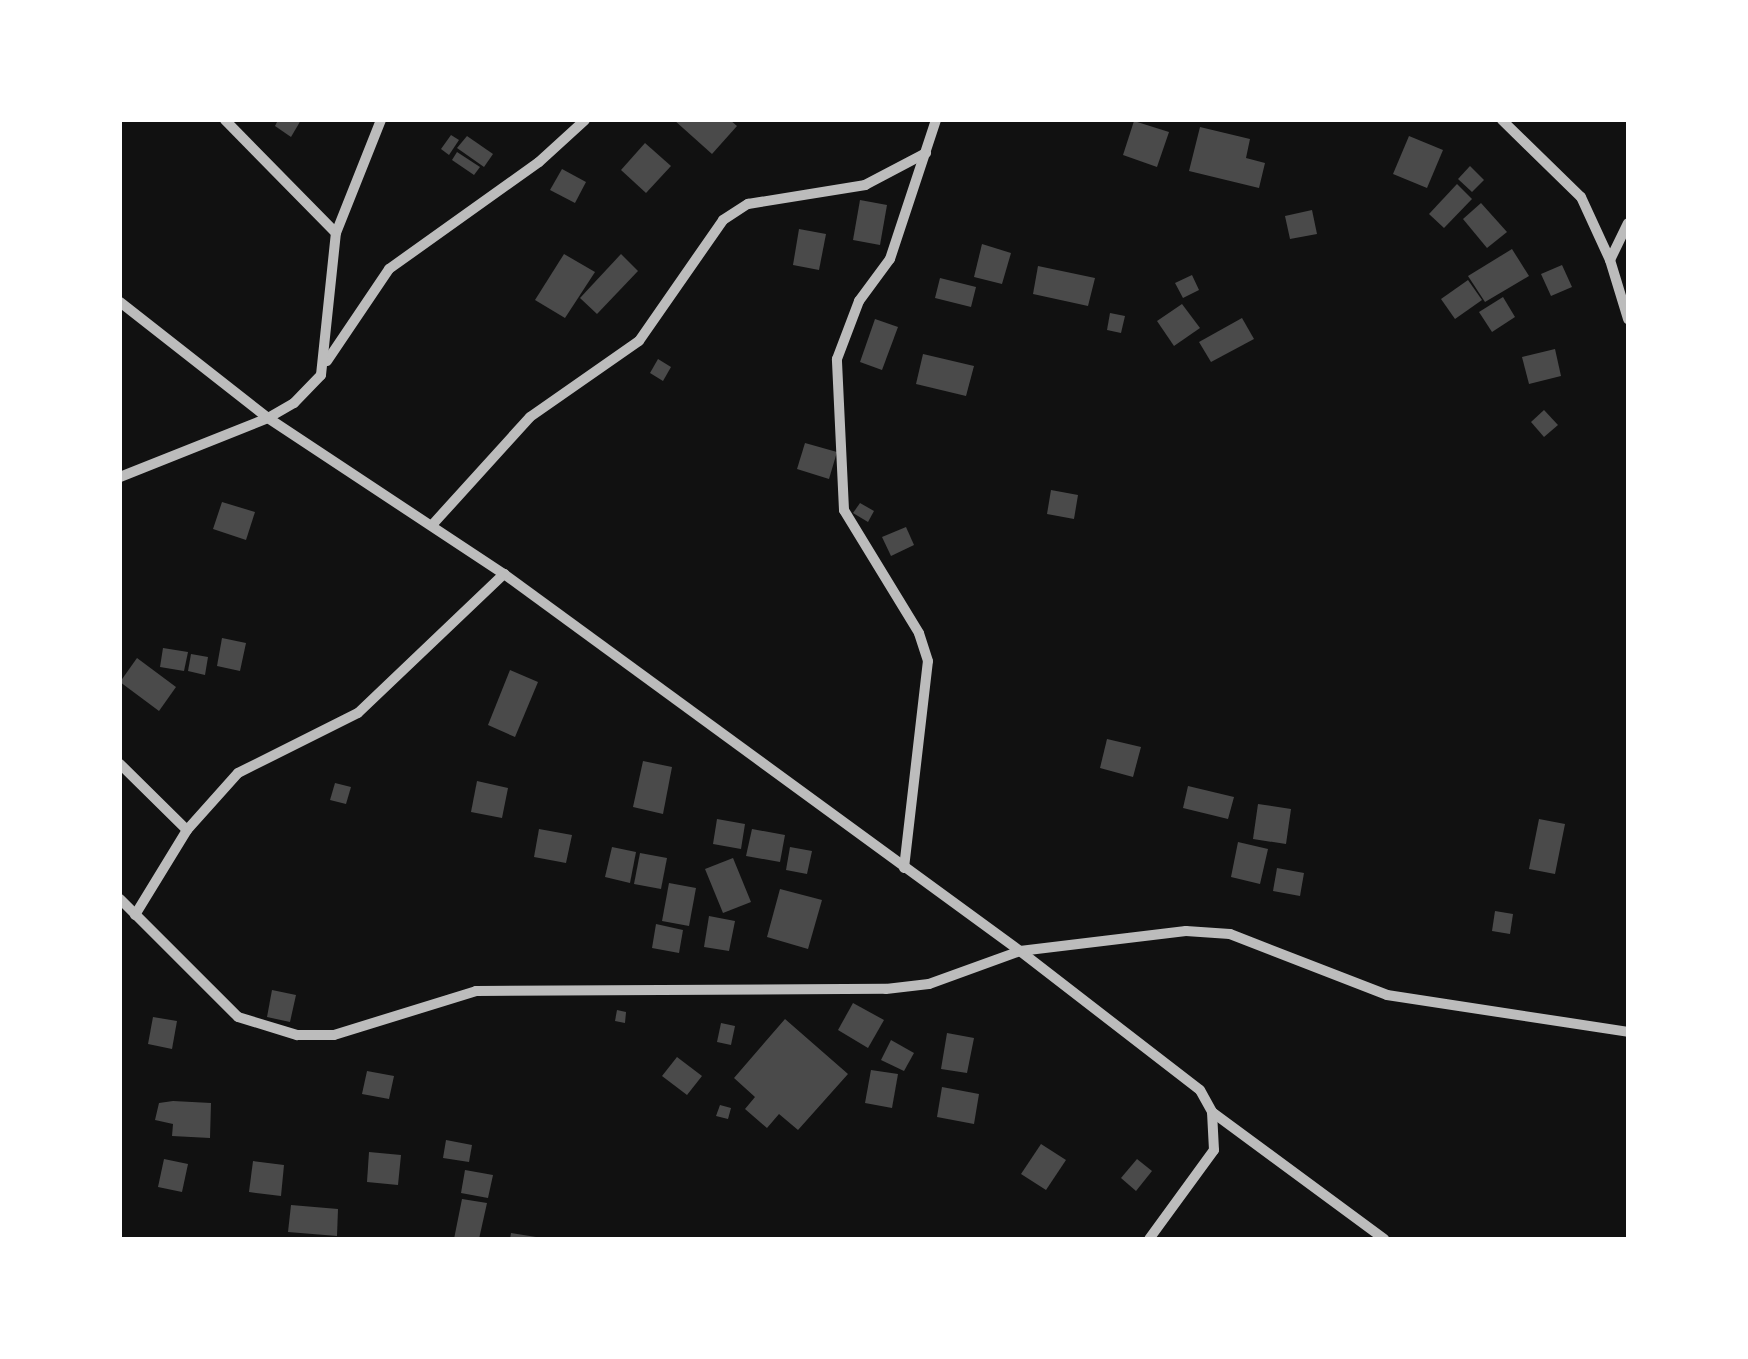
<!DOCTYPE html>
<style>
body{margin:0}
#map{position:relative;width:1748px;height:1359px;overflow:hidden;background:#111;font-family:"Roboto Condensed",sans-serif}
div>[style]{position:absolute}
.building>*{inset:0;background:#4a4a4a}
.minor>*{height:10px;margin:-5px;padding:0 5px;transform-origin:5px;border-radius:5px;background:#bcbcbc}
span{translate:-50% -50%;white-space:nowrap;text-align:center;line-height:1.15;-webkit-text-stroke:10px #fff;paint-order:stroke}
.frame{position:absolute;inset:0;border:122px solid #fff;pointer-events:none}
</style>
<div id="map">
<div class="building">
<i style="clip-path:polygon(278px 120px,301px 120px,291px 137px,275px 126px)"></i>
<i style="clip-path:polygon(674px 120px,730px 120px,737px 126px,712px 154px)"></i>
<i style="clip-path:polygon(1134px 121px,1169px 132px,1157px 167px,1123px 155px)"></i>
<i style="clip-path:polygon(1200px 127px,1250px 139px,1246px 158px,1265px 163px,1259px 188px,1189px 171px)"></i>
<i style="clip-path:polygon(451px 135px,459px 140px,449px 155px,441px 149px)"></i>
<i style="clip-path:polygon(467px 136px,493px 154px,484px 167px,457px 148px)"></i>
<i style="clip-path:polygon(1409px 136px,1443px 150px,1427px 188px,1393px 174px)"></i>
<i style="clip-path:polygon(645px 143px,671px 166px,646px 193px,621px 170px)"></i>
<i style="clip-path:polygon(457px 152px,480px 167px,474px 175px,452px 160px)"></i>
<i style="clip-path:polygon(1470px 166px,1484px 180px,1472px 192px,1458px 179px)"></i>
<i style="clip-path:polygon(562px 169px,586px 182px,575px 203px,550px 190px)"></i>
<i style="clip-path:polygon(1457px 184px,1472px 199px,1444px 228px,1429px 214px)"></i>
<i style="clip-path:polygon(860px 200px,887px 205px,880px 245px,853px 240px)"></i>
<i style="clip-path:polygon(1481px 203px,1507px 232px,1487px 248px,1463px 219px)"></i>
<i style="clip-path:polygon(1312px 210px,1317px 234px,1290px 239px,1285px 216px)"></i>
<i style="clip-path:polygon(799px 229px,826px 234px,819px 270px,793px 265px)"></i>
<i style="clip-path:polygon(982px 244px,1011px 253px,1002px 284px,974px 277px)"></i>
<i style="clip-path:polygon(1512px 249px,1529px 276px,1485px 302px,1468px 276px)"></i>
<i style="clip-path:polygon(564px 254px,595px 272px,565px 318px,535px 300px)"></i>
<i style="clip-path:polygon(621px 254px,638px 271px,597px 314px,580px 298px)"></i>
<i style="clip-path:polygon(1562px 265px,1572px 287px,1551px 296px,1541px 274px)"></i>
<i style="clip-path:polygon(1038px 266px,1095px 278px,1088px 306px,1033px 294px)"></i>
<i style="clip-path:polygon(1192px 275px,1199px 290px,1183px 298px,1175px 283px)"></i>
<i style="clip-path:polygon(940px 278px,976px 287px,971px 307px,935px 298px)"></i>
<i style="clip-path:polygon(1468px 280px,1482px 300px,1455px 319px,1441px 299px)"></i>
<i style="clip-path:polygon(1503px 297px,1515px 317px,1492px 332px,1479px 312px)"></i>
<i style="clip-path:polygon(1182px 304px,1200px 328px,1174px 346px,1157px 321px)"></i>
<i style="clip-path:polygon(1110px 313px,1125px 316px,1121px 333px,1107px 330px)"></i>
<i style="clip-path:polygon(1242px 318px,1254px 339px,1211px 362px,1199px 342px)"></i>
<i style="clip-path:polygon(875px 319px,898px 327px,882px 370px,860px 362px)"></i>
<i style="clip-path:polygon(1555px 349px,1561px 376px,1529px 384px,1522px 357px)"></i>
<i style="clip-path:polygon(923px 354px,974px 366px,966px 396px,916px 384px)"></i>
<i style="clip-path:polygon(658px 359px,671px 367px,663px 381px,650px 373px)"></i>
<i style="clip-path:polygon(1544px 410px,1558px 425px,1544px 437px,1531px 422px)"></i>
<i style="clip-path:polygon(805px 443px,837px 452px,829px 479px,797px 469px)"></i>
<i style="clip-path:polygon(1051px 490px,1078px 495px,1074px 519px,1047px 514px)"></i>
<i style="clip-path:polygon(222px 502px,255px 512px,246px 540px,213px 529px)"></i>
<i style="clip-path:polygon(860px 503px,874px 511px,868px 522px,853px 513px)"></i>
<i style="clip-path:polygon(906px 527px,914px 545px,891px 556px,882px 537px)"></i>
<i style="clip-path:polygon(222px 638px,246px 643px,240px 671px,217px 666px)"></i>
<i style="clip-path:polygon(163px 648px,188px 652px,184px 671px,160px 667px)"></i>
<i style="clip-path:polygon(191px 654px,208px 657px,205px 675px,188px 671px)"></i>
<i style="clip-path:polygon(137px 658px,176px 687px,159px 711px,120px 682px)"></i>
<i style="clip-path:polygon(510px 670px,538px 682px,515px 737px,488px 725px)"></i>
<i style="clip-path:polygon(1107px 739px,1141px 747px,1133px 777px,1100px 768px)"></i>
<i style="clip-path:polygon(643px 761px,672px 767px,663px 814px,633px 807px)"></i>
<i style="clip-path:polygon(477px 781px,508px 788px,502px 818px,471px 812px)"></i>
<i style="clip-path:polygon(335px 783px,351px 787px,346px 804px,330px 800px)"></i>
<i style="clip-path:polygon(1188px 786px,1234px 797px,1228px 819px,1183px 808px)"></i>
<i style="clip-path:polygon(1258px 804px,1291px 809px,1286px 844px,1253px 839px)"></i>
<i style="clip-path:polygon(717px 819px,745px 824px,741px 849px,713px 844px)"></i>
<i style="clip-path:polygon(1539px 819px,1565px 824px,1555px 874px,1529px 869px)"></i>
<i style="clip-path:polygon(539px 829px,572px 835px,566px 863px,534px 857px)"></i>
<i style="clip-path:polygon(752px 829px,785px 835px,780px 862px,746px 856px)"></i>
<i style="clip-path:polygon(1238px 842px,1268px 849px,1260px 884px,1231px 877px)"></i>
<i style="clip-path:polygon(612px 847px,636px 852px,630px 883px,605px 877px)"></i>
<i style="clip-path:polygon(790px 847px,812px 851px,807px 874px,786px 870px)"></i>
<i style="clip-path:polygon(640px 853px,667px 858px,661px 889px,634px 884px)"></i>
<i style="clip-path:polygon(733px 858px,751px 902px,723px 913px,705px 869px)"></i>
<i style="clip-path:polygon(1277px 868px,1304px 873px,1300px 896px,1273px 891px)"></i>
<i style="clip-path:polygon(669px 883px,696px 888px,689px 926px,662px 921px)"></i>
<i style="clip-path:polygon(780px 889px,822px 900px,808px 949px,767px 937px)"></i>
<i style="clip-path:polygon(1495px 911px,1513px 914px,1510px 934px,1492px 931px)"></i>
<i style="clip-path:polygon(709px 916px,735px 921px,729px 951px,704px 947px)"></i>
<i style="clip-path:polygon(656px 924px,683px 930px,679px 953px,652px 948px)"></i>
<i style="clip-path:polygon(272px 990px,296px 995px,290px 1022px,267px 1017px)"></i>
<i style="clip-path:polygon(853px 1003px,884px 1020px,868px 1048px,838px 1030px)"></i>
<i style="clip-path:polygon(617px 1010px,626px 1012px,625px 1023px,615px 1021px)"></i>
<i style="clip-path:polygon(153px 1017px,177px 1021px,172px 1049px,148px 1044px)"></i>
<i style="clip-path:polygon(785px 1019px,848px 1074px,798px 1130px,779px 1114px,767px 1128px,745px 1109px,755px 1097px,734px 1078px)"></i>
<i style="clip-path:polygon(721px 1023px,735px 1026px,731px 1045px,717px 1042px)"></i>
<i style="clip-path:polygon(947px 1033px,974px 1038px,967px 1073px,941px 1069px)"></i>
<i style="clip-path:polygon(891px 1040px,914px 1053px,904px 1071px,881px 1060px)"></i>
<i style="clip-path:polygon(677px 1057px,702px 1076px,687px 1095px,662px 1076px)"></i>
<i style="clip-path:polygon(871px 1070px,898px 1074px,892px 1108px,865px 1103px)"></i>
<i style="clip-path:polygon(367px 1071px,394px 1076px,389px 1099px,362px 1094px)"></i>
<i style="clip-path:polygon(942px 1087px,979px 1094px,974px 1124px,937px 1117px)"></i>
<i style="clip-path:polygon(173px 1101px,211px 1103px,210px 1138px,172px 1136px,173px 1124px,155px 1120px,159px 1103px)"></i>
<i style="clip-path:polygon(720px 1105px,731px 1108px,728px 1119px,716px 1116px)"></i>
<i style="clip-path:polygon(446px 1140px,472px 1145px,469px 1162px,443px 1158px)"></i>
<i style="clip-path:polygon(1041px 1144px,1066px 1160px,1046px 1190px,1021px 1174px)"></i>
<i style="clip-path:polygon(369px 1152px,401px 1155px,398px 1185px,367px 1182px)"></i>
<i style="clip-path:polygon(164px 1159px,188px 1164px,182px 1192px,158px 1187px)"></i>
<i style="clip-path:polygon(1137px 1159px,1152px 1171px,1136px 1191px,1121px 1178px)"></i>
<i style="clip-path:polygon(253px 1161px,284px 1165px,281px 1196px,249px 1192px)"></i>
<i style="clip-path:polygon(465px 1170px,493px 1175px,488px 1198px,461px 1193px)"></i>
<i style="clip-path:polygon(462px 1199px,487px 1203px,479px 1239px,454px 1239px)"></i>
<i style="clip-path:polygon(291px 1205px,338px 1209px,337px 1236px,288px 1232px)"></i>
<i style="clip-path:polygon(511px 1233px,536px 1237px,536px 1239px,510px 1239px)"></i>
</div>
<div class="minor">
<i style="left:225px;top:120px;width:158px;rotate:45.5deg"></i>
<i style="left:1502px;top:120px;width:110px;rotate:44.3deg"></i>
<i style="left:1581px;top:197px;width:69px;rotate:65.3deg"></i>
<i style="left:1610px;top:260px;width:62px;rotate:73deg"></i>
<i style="left:1610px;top:260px;width:41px;rotate:-64.1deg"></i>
<i style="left:120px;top:302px;width:188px;rotate:38.1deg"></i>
<i style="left:268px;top:418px;width:283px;rotate:33.5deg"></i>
<i style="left:504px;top:574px;width:639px;rotate:36.15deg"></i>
<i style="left:1020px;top:951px;width:227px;rotate:37.7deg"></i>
<i style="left:1200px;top:1090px;width:25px;rotate:61deg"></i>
<i style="left:1212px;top:1112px;width:38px;rotate:87deg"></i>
<i style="left:1214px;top:1150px;width:110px;rotate:126.1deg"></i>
<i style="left:327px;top:361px;width:111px;rotate:-56deg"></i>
<i style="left:389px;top:269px;width:184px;rotate:-35.5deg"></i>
<i style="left:539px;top:162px;width:62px;rotate:-42.4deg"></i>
<i style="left:120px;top:477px;width:159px;rotate:-21.7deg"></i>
<i style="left:268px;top:418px;width:30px;rotate:-30deg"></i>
<i style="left:294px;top:403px;width:39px;rotate:-46deg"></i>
<i style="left:321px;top:375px;width:143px;rotate:-84deg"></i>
<i style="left:336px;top:233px;width:122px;rotate:-68.3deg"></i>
<i style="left:433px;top:524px;width:144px;rotate:-47.8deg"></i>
<i style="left:530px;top:417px;width:133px;rotate:-34.9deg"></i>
<i style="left:639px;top:341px;width:147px;rotate:-55.2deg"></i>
<i style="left:723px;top:220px;width:30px;rotate:-33deg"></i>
<i style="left:748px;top:204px;width:119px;rotate:-9.2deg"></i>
<i style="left:865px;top:185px;width:69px;rotate:-27.7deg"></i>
<i style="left:120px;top:764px;width:94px;rotate:44.6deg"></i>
<i style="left:904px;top:868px;width:208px;rotate:-83.4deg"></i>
<i style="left:928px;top:661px;width:29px;rotate:-108deg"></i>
<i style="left:919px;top:633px;width:144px;rotate:-121.4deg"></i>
<i style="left:844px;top:510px;width:151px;rotate:-92.7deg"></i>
<i style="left:837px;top:359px;width:62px;rotate:-69.2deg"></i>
<i style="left:859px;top:301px;width:52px;rotate:-53.6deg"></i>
<i style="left:890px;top:259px;width:146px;rotate:-71.7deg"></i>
<i style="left:120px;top:899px;width:167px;rotate:45deg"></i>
<i style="left:238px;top:1017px;width:62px;rotate:17deg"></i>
<i style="left:297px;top:1035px;width:37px"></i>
<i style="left:334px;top:1035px;width:149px;rotate:-17.2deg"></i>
<i style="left:476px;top:991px;width:410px;rotate:-0.3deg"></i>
<i style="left:886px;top:989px;width:43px;rotate:-6.6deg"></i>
<i style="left:929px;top:984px;width:97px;rotate:-19.9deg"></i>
<i style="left:1020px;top:951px;width:167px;rotate:-6.9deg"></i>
<i style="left:1186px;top:931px;width:44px;rotate:3.9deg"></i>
<i style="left:1230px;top:934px;width:168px;rotate:21.2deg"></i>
<i style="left:1387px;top:995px;width:244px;rotate:8.7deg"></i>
<i style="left:135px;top:915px;width:100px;rotate:-58.5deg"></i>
<i style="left:187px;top:830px;width:76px;rotate:-48.2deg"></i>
<i style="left:238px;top:773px;width:134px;rotate:-26.6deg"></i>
<i style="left:358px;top:713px;width:202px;rotate:-43.6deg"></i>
<i style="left:1212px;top:1112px;width:214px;rotate:36.4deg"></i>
</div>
<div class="frame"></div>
</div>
